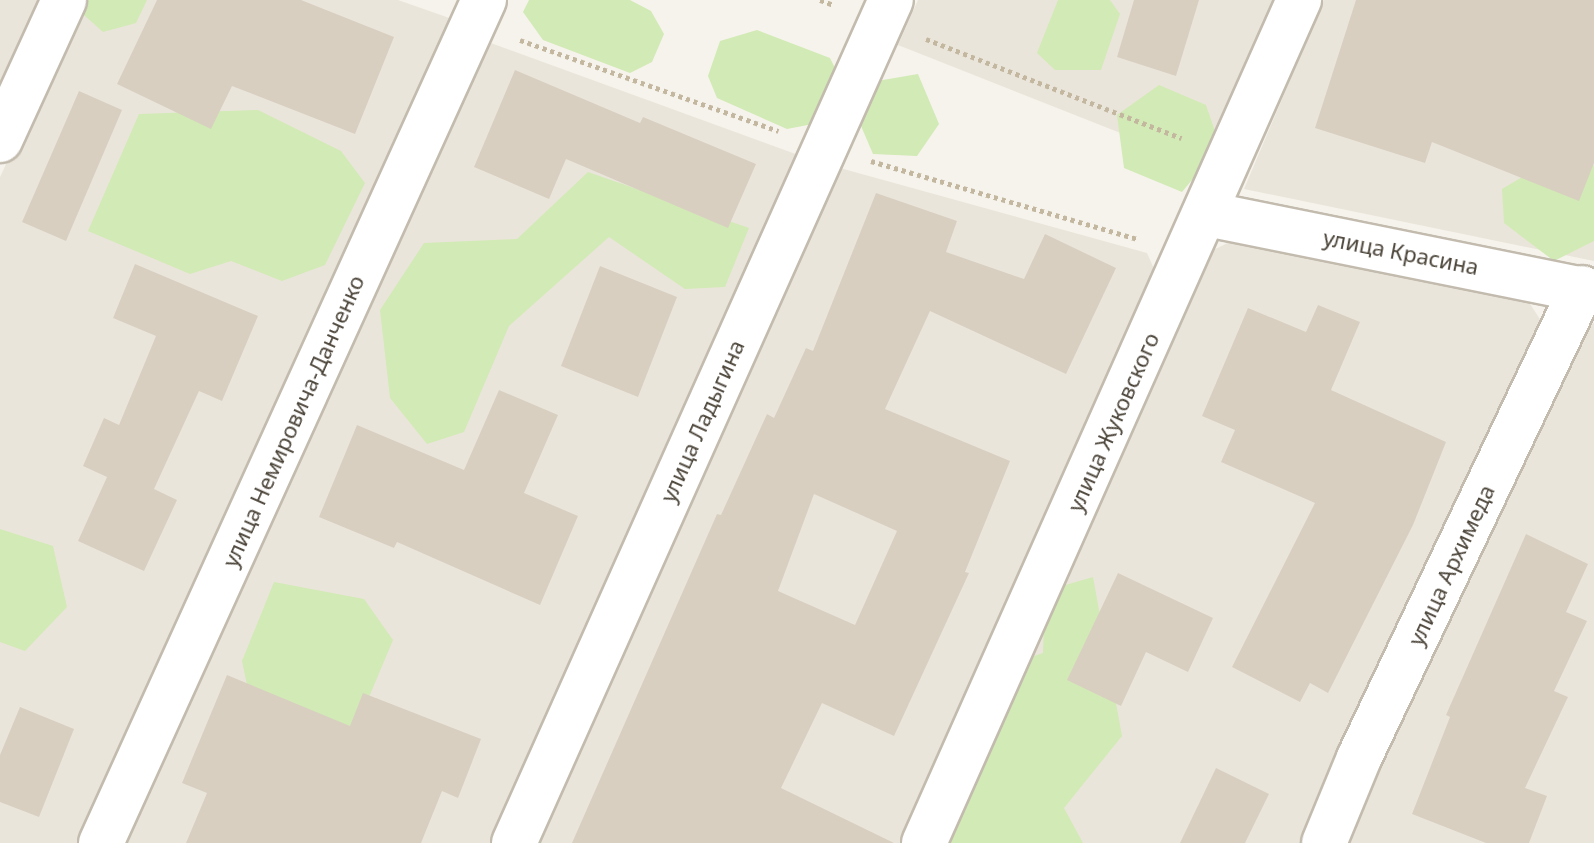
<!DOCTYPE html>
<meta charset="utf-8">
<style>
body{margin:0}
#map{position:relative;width:1594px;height:843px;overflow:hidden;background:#f6f3ec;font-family:"Noto Sans",sans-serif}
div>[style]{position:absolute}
.residential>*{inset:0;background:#eae5da}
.green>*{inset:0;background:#d2eab5}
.building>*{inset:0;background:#d8cfc1}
.path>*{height:5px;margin-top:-2.5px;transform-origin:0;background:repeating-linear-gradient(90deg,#c4b79f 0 4px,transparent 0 8px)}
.roads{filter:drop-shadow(2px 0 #c2bbae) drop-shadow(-2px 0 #c2bbae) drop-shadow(0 2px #c2bbae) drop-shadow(0 -2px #c2bbae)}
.minor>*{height:44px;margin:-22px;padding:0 22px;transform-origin:22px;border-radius:22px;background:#fff}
span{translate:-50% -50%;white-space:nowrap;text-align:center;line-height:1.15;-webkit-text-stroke:6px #fff;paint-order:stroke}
.street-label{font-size:22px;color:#4b4439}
</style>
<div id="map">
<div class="residential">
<i style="clip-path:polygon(0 0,48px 0,0 105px)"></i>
<i style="clip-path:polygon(83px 0,398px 0,455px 20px,80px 843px,0 843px,0 177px)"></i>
<i style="clip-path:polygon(918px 0,1273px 0,1199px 164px,898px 45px)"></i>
<i style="clip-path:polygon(1324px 0,1594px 0,1594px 261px,1244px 189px)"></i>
<i style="clip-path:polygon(488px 42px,801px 156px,493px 843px,111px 843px)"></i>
<i style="clip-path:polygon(840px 168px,1147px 253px,1159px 280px,903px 843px,533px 843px)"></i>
<i style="clip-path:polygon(1242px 236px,1525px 296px,1545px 327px,1308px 843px,944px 843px,1201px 256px)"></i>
<i style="clip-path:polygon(1594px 323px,1594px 843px,1343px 843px,1578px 328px)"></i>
</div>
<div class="green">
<i style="clip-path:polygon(78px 0,147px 0,136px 23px,103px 32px,75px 7px)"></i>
<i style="clip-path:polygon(529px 0,630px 0,651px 11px,664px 34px,652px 62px,630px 73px,543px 40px,523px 12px)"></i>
<i style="clip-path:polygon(1058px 0,1110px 0,1120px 14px,1101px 70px,1055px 70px,1037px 53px)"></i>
<i style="clip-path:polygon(757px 30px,830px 58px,842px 82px,823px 122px,787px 129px,717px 98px,708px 76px,720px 41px)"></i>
<i style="clip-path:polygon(918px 74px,939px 124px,917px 156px,873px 154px,858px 119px,877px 81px)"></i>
<i style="clip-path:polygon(1159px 85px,1206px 105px,1220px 146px,1182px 192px,1124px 168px,1117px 115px)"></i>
<i style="clip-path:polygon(258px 110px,341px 151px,365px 183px,325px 265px,282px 281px,231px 261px,190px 274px,88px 231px,139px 114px)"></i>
<i style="clip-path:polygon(1571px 148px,1594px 166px,1594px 241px,1554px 261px,1504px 223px,1502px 189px)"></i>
<i style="clip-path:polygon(588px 172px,749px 228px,725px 287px,685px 289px,609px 237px,509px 326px,464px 432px,427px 444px,390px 398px,380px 310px,424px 243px,517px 239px)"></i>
<i style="clip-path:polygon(0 529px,53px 546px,67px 607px,25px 651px,0 642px)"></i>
<i style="clip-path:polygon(1093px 577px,1122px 736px,1064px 808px,1083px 843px,937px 843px,1010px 664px,1043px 653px,1045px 591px)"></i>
<i style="clip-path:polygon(274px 582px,364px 599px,393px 640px,317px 821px,275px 819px,242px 661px)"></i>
</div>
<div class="building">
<i style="clip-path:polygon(157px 0,301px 0,394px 37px,355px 134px,232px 86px,211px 129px,117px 84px)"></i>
<i style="clip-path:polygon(1134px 0,1199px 0,1176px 76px,1117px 57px)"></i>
<i style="clip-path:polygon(1356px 0,1594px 0,1594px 163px,1579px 201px,1432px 142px,1425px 163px,1315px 128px)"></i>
<i style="clip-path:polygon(515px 70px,640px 123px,643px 117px,756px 164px,728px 228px,566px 159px,549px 199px,474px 167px)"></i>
<i style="clip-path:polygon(79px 91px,122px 110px,66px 241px,22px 222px)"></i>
<i style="clip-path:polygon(evenodd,876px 193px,957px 221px,946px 252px,1024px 279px,1045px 234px,1116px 268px,1066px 374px,930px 311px,885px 409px,1010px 461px,965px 572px,969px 573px,894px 736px,822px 703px,781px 788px,894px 843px,572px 843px,717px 514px,721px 515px,767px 414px,774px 418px,806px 348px,813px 351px,876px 193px,814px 494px,897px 531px,855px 625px,778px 591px,814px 494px)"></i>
<i style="clip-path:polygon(135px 264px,258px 316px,222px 401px,199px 391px,154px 489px,177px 500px,144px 571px,78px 541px,107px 477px,83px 466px,104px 418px,119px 425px,156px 336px,113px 318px)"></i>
<i style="clip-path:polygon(600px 266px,677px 297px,638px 397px,561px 366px)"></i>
<i style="clip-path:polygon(1318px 305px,1360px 322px,1331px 390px,1446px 442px,1413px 525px,1328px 693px,1310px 683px,1300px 702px,1232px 667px,1315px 503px,1221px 462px,1235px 430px,1202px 416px,1248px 308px,1306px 332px)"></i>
<i style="clip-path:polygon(499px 390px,558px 415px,524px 493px,578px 516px,540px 605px,397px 542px,394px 548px,319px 517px,357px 425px,464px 470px)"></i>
<i style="clip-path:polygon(1526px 534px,1588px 564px,1566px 612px,1587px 621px,1554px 691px,1568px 697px,1525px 788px,1547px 796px,1529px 843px,1486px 843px,1412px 814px,1450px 717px,1446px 715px)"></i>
<i style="clip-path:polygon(1118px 573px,1213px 618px,1188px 672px,1146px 652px,1121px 706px,1067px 680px)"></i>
<i style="clip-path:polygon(227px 675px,350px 726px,363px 693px,481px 739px,458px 798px,442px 791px,421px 843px,186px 843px,207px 793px,182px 783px)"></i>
<i style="clip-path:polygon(20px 707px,74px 729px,39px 817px,0 802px,0 755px)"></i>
<i style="clip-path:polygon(1216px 768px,1269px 794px,1245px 843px,1180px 843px)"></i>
</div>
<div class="path">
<i style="left:820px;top:0;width:15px;rotate:20deg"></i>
<i style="left:926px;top:39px;width:274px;rotate:21.2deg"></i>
<i style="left:520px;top:40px;width:274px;rotate:19.4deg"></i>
<i style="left:871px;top:161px;width:278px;rotate:16.3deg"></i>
</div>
<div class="roads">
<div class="minor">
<i style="left:0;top:140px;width:154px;rotate:-65.4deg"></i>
<i style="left:1207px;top:214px;width:395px;rotate:11.4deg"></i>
<i style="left:101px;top:843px;width:926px;rotate:-65.57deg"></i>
<i style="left:514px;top:843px;width:923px;rotate:-65.91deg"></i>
<i style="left:924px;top:843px;width:923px;rotate:-66.02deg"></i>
<i style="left:1324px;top:843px;width:92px;rotate:-67.6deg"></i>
<i style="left:1359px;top:758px;width:520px;rotate:-64.62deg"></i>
</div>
</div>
<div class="street-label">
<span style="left:1401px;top:252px;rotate:11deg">улица Красина</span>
<span style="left:293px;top:421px;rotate:-66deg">улица Немировича-Данченко</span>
<span style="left:702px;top:421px;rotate:-66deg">улица Ладыгина</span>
<span style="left:1113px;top:422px;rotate:-66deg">улица Жуковского</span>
<span style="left:1451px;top:565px;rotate:-65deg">улица Архимеда</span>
</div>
</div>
